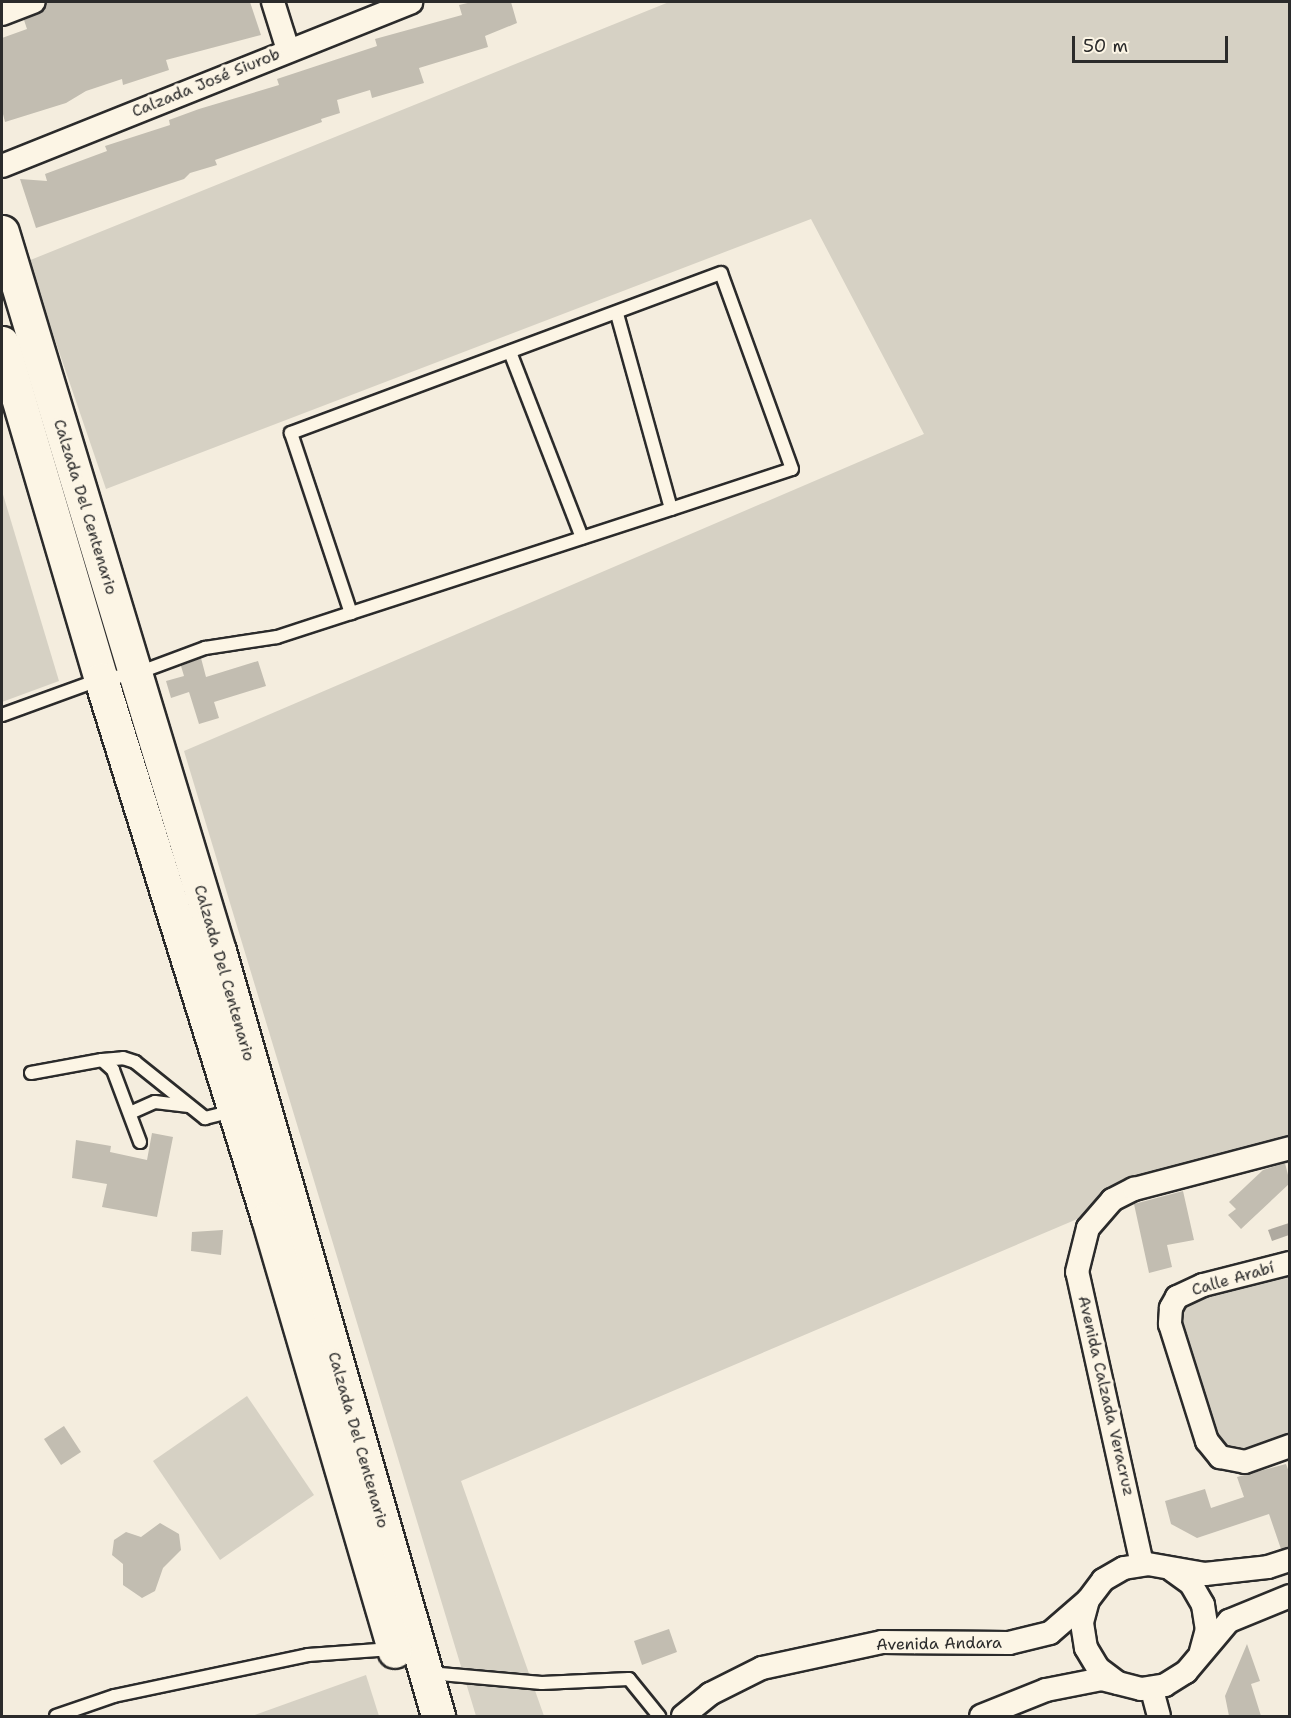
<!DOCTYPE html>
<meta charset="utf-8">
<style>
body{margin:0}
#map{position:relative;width:1291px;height:1718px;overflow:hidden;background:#f4edde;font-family:"Shantell Sans",sans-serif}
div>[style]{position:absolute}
.green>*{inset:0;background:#d6d1c4}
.water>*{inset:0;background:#afaaa0}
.building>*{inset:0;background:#c2bdb1}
.roads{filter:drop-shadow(2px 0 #2b2b2b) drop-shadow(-2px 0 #2b2b2b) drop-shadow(0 2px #2b2b2b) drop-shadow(0 -2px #2b2b2b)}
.lane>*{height:12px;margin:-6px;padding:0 6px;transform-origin:6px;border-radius:6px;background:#fcf5e5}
.street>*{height:22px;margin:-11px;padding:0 11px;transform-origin:11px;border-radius:11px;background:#fcf5e5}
.secondary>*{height:33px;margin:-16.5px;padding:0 16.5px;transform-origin:16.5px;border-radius:16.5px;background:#fcf5e5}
span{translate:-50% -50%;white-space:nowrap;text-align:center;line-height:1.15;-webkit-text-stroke:6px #fcf5e5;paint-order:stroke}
.street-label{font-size:16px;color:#2b2b2b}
.frame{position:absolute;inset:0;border:3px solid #2b2b2b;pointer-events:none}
.scale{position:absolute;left:1072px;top:36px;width:156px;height:27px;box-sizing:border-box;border:3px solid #2b2b2b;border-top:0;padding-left:8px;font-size:18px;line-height:21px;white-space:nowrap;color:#2b2b2b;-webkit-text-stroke:4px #fcf5e5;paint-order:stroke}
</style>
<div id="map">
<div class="green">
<i style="clip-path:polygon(669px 2px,1289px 2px,1289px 1163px,1115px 1203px,461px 1481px,544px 1716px,476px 1716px,184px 751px,924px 434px,811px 219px,106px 489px,28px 261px)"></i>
<i style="clip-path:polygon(2px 491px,59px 681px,2px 702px)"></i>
<i style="clip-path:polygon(1289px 1276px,1289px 1432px,1263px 1450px,1231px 1449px,1214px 1430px,1178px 1311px,1188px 1302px)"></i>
<i style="clip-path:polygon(247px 1396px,314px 1495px,220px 1560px,153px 1461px)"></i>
<i style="clip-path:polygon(366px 1675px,379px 1716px,252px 1716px)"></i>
</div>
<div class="water">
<i style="clip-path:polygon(1289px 1223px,1289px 1235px,1272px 1241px,1268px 1230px)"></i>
</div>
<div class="building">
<i style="clip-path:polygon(47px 2px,250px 2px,261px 35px,166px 60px,169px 70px,123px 85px,122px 79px,86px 91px,66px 103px,5px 122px,2px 110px,2px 38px,27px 29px,24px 20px,44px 11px)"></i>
<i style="clip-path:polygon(472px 2px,511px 2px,517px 23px,485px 36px,488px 47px,419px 68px,424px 83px,372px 98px,370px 90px,337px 100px,340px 113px,321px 119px,322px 122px,215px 160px,217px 165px,190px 173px,184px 179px,36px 228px,20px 179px,47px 181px,45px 174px,107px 151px,105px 146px,170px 125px,169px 120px,199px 109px,279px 85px,277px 79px,377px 46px,375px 39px,462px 15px,459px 5px)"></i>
<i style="clip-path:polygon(201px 658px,206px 677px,258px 661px,266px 686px,214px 702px,219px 718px,199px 724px,189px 692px,171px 698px,166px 681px,184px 676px,181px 666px)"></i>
<i style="clip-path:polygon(152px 1133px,173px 1137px,157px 1217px,102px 1207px,107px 1184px,72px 1178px,76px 1140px,111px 1146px,110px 1152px,147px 1160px)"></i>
<i style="clip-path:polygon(1285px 1163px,1290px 1183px,1241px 1229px,1228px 1215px,1236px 1209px,1229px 1202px,1263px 1170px)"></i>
<i style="clip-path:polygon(1183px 1191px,1194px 1240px,1167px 1245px,1172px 1267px,1149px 1273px,1134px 1204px)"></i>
<i style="clip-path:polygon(223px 1230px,221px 1255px,191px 1251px,192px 1232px)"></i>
<i style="clip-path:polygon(64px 1426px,81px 1452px,61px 1465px,44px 1439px)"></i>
<i style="clip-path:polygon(1286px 1464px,1290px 1475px,1290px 1547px,1281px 1549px,1269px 1514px,1197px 1538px,1171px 1524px,1165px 1501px,1205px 1489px,1211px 1508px,1244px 1497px,1237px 1477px)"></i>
<i style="clip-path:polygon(160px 1523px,179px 1534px,181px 1550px,163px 1568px,155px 1591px,142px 1598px,123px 1585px,123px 1564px,112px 1555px,114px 1540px,126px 1532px,141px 1537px)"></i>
<i style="clip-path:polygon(669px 1629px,677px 1652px,642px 1665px,634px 1641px)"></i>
<i style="clip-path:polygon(1247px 1644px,1260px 1681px,1251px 1684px,1261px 1716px,1229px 1716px,1225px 1696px)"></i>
</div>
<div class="roads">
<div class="lane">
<i style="left:617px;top:314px;width:202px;rotate:74.5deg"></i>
<i style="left:510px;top:352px;width:199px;rotate:68.8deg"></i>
<i style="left:2px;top:715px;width:105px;rotate:-20deg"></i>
<i style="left:101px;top:679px;width:34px;rotate:-8deg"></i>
<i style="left:135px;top:674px;width:75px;rotate:-20.4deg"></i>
<i style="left:205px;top:648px;width:73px;rotate:-8.7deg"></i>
<i style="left:277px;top:637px;width:78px;rotate:-18deg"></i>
<i style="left:351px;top:613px;width:336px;rotate:-18deg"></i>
<i style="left:671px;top:509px;width:127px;rotate:-18.3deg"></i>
<i style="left:792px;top:469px;width:208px;rotate:-109.9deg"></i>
<i style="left:721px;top:273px;width:459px;rotate:159.6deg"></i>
<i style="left:291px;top:433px;width:190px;rotate:71.6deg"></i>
<i style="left:102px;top:1060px;width:21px;rotate:-5deg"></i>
<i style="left:123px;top:1058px;width:13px;rotate:18deg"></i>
<i style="left:135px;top:1062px;width:90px;rotate:38.7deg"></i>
<i style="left:205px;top:1118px;width:29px;rotate:-14deg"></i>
<i style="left:31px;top:1073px;width:72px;rotate:-10.4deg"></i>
<i style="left:102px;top:1060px;width:15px;rotate:42deg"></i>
<i style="left:113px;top:1070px;width:77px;rotate:69.4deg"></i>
<i style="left:130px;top:1113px;width:27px;rotate:-24deg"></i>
<i style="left:155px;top:1102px;width:34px;rotate:7deg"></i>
<i style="left:429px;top:1673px;width:113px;rotate:5.1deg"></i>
<i style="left:542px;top:1683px;width:87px;rotate:-2.6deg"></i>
<i style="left:629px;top:1679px;width:48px;rotate:51deg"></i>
<i style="left:56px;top:1716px;width:61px;rotate:-19deg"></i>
<i style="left:114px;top:1696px;width:198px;rotate:-11.9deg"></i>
<i style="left:308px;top:1655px;width:84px;rotate:-4.1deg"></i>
</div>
<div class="street">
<i style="left:273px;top:2px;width:50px;rotate:72.6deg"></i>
<i style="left:2px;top:14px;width:34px;rotate:-21deg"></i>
<i style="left:2px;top:166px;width:441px;rotate:-21.8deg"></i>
<i style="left:1290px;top:1263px;width:90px;rotate:165.8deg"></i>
<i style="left:1203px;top:1285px;width:29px;rotate:155deg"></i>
<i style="left:1177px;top:1297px;width:13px;rotate:119deg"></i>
<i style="left:1171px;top:1308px;width:16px;rotate:94deg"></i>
<i style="left:1170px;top:1324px;width:123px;rotate:72.5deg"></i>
<i style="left:1207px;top:1441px;width:21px;rotate:51deg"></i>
<i style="left:1220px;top:1457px;width:25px;rotate:11deg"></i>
<i style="left:1245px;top:1462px;width:48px;rotate:-19.6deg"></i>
<i style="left:1142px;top:1564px;width:299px;rotate:-102.5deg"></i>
<i style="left:1077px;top:1272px;width:45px;rotate:-76deg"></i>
<i style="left:1088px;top:1228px;width:37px;rotate:-49deg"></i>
<i style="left:1112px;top:1200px;width:25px;rotate:-27deg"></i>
<i style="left:1134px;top:1189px;width:161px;rotate:-14.7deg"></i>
<i style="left:1172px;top:1570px;width:24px;rotate:36deg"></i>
<i style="left:1191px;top:1584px;width:24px;rotate:60deg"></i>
<i style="left:1203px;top:1605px;width:24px;rotate:81deg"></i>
<i style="left:1207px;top:1629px;width:24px;rotate:105deg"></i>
<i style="left:1088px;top:1600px;width:24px;rotate:105deg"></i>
<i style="left:1082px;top:1623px;width:25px;rotate:81deg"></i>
<i style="left:1086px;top:1648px;width:23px;rotate:59deg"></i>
<i style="left:1098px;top:1668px;width:25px;rotate:37deg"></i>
<i style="left:1152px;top:1690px;width:27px;rotate:75deg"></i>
<i style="left:683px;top:1716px;width:35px;rotate:-39deg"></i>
<i style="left:710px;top:1694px;width:58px;rotate:-26.6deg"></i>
<i style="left:762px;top:1668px;width:123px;rotate:-12.2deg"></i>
<i style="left:882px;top:1642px;width:127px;rotate:0.5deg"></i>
<i style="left:1009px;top:1643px;width:42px;rotate:-13.7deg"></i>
<i style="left:1050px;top:1633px;width:50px;rotate:-41deg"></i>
<i style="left:1088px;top:1600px;width:25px;rotate:-53deg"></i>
<i style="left:1103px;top:1580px;width:24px;rotate:-30deg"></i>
<i style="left:1124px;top:1568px;width:24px;rotate:-9deg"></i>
<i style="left:1148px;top:1564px;width:58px;rotate:10deg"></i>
<i style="left:1205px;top:1574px;width:63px;rotate:-6.3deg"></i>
<i style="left:1268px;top:1567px;width:23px;rotate:-18deg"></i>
<i style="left:981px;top:1716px;width:70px;rotate:-21.8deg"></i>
<i style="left:1046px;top:1690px;width:57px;rotate:-11.1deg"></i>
<i style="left:1102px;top:1679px;width:40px;rotate:14.4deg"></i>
<i style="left:1141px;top:1689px;width:24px;rotate:-9deg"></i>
<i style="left:1165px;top:1685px;width:25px;rotate:-32deg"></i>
<i style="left:1186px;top:1672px;width:67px;rotate:-49.9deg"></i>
<i style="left:1229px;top:1621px;width:66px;rotate:-22.3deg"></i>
</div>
<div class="secondary">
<i style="left:2px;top:232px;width:751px;rotate:73.21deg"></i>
<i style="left:219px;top:951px;width:796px;rotate:74.02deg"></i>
<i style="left:2px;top:343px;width:350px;rotate:73.6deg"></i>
<i style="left:101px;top:679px;width:564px;rotate:72.79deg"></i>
<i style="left:268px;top:1218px;width:451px;rotate:73.7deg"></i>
</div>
</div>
<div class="street-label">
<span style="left:206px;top:83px;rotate:-22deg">Calzada José Siurob</span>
<span style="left:85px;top:507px;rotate:73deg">Calzada Del Centenario</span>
<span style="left:224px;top:973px;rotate:74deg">Calzada Del Centenario</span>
<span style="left:1233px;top:1279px;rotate:-16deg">Calle Arabí</span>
<span style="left:1106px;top:1396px;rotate:77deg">Avenida Calzada Veracruz</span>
<span style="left:358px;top:1440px;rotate:74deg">Calzada Del Centenario</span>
<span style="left:939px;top:1644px;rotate:-1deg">Avenida Andara</span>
</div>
<div class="frame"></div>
<div class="scale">50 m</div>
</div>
